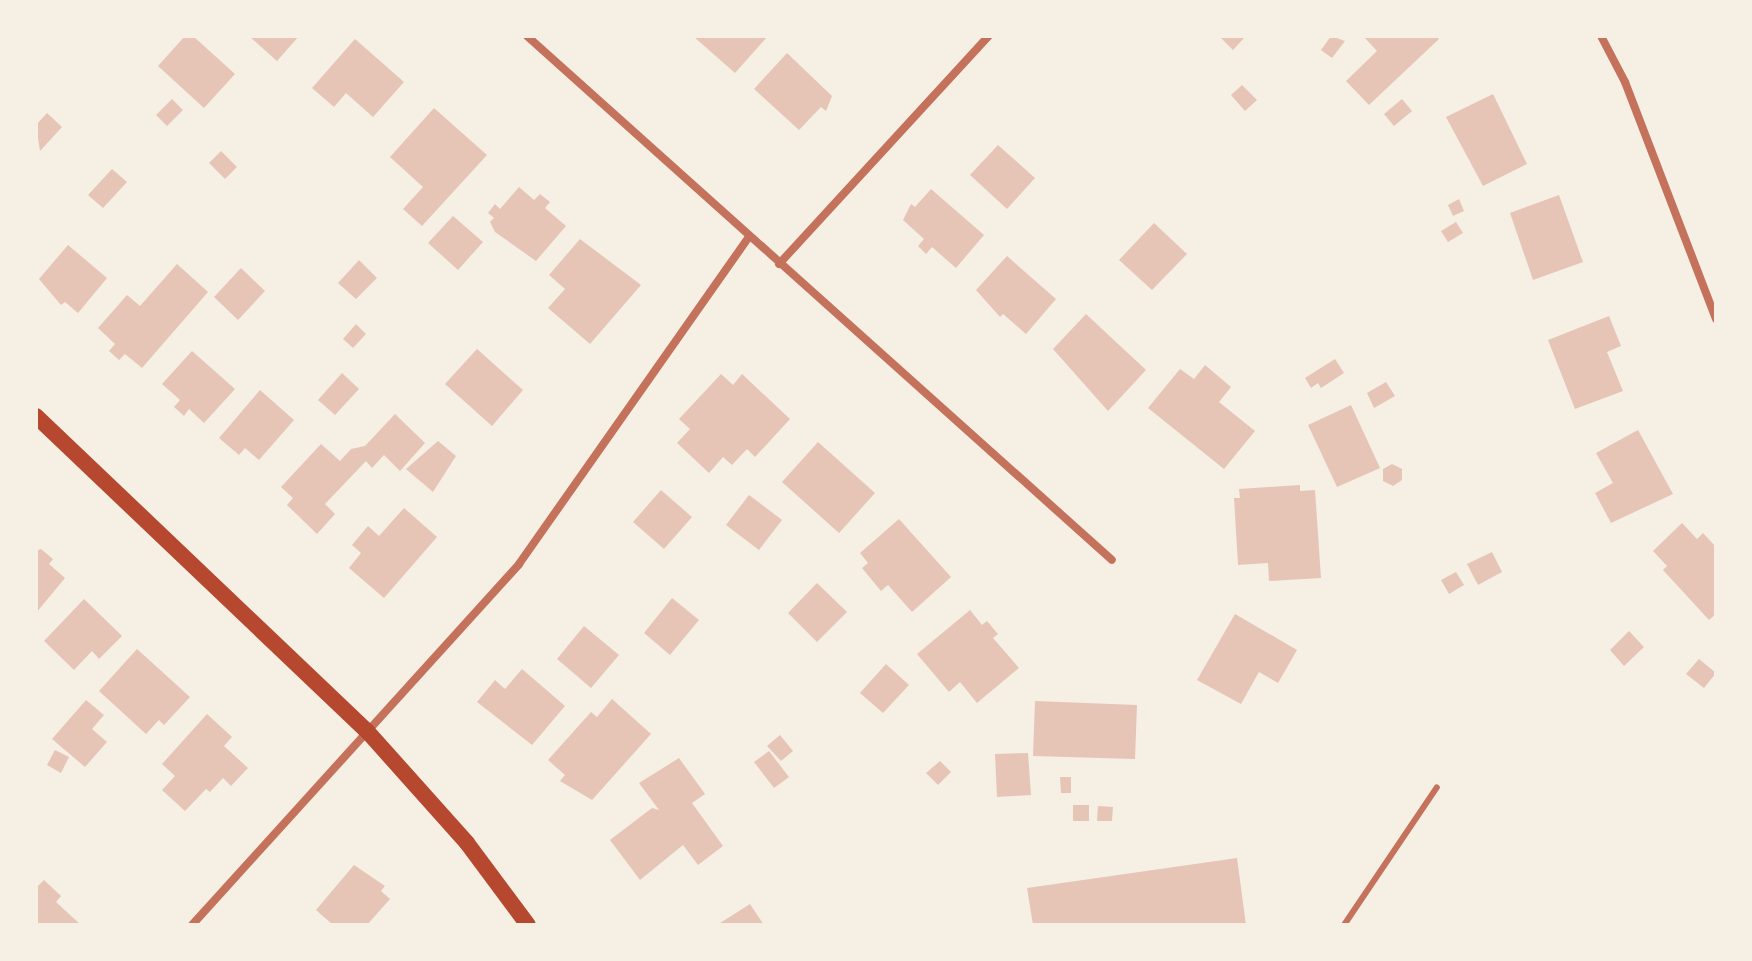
<!DOCTYPE html>
<style>
body{margin:0}
#map{position:relative;width:1752px;height:961px;overflow:hidden;background:#f6efe4;font-family:"Varela Round",sans-serif}
div>[style]{position:absolute}
.building>*{inset:0;background:#e6c5b7}
.service>*{height:6px;margin:-3px;padding:0 3px;transform-origin:3px;border-radius:3px;background:#c5725c}
.minor>*{height:8px;margin:-4px;padding:0 4px;transform-origin:4px;border-radius:4px;background:#c5725c}
.secondary>*{height:16px;margin:-8px;padding:0 8px;transform-origin:8px;border-radius:8px;background:#b5482f}
span{translate:-50% -50%;white-space:nowrap;text-align:center;line-height:1.15;-webkit-text-stroke:7px #f6efe4;paint-order:stroke}
.frame{position:absolute;inset:0;border:38px solid #f6efe4;pointer-events:none}
</style>
<div id="map">
<div class="building">
<i style="clip-path:polygon(185px 36px,193px 36px,235px 74px,204px 108px,158px 66px)"></i>
<i style="clip-path:polygon(249px 36px,299px 36px,277px 61px)"></i>
<i style="clip-path:polygon(693px 36px,768px 36px,735px 73px)"></i>
<i style="clip-path:polygon(1219px 36px,1246px 36px,1233px 50px)"></i>
<i style="clip-path:polygon(1331px 36px,1345px 41px,1332px 58px,1321px 50px)"></i>
<i style="clip-path:polygon(1363px 36px,1436px 36px,1439px 39px,1369px 105px,1346px 81px,1377px 51px)"></i>
<i style="clip-path:polygon(355px 39px,404px 82px,373px 117px,346px 93px,334px 107px,312px 88px)"></i>
<i style="clip-path:polygon(787px 53px,832px 96px,826px 111px,821px 107px,799px 130px,754px 89px)"></i>
<i style="clip-path:polygon(1242px 85px,1257px 100px,1245px 111px,1231px 95px)"></i>
<i style="clip-path:polygon(1493px 94px,1527px 164px,1483px 186px,1446px 117px)"></i>
<i style="clip-path:polygon(172px 99px,183px 110px,167px 126px,156px 115px)"></i>
<i style="clip-path:polygon(1402px 99px,1412px 111px,1394px 126px,1384px 114px)"></i>
<i style="clip-path:polygon(434px 108px,487px 155px,422px 226px,403px 209px,423px 187px,390px 157px)"></i>
<i style="clip-path:polygon(47px 113px,62px 127px,40px 151px,36px 125px)"></i>
<i style="clip-path:polygon(998px 145px,1035px 178px,1007px 209px,970px 175px)"></i>
<i style="clip-path:polygon(221px 151px,237px 167px,225px 179px,209px 163px)"></i>
<i style="clip-path:polygon(112px 169px,127px 182px,103px 208px,88px 195px)"></i>
<i style="clip-path:polygon(519px 187px,534px 200px,540px 194px,550px 202px,545px 208px,566px 226px,536px 261px,495px 232px,490px 222px,494px 218px,488px 213px,495px 204px,500px 209px)"></i>
<i style="clip-path:polygon(931px 189px,984px 235px,956px 268px,932px 247px,926px 254px,918px 246px,924px 239px,903px 220px,911px 204px,915px 207px)"></i>
<i style="clip-path:polygon(1559px 195px,1583px 262px,1533px 280px,1510px 213px)"></i>
<i style="clip-path:polygon(1459px 199px,1464px 211px,1453px 216px,1448px 205px)"></i>
<i style="clip-path:polygon(453px 216px,483px 242px,458px 270px,428px 243px)"></i>
<i style="clip-path:polygon(1456px 222px,1463px 233px,1448px 242px,1441px 231px)"></i>
<i style="clip-path:polygon(1154px 223px,1187px 254px,1152px 290px,1119px 260px)"></i>
<i style="clip-path:polygon(580px 239px,641px 285px,590px 344px,548px 308px,565px 289px,549px 275px)"></i>
<i style="clip-path:polygon(68px 245px,107px 278px,78px 313px,65px 302px,61px 305px,39px 279px)"></i>
<i style="clip-path:polygon(1007px 256px,1056px 299px,1026px 334px,1003px 314px,1000px 317px,976px 290px)"></i>
<i style="clip-path:polygon(359px 260px,377px 278px,356px 299px,338px 283px)"></i>
<i style="clip-path:polygon(177px 264px,208px 292px,142px 368px,125px 354px,119px 360px,109px 351px,115px 344px,98px 328px,127px 295px,140px 306px)"></i>
<i style="clip-path:polygon(241px 268px,265px 291px,238px 320px,214px 297px)"></i>
<i style="clip-path:polygon(1086px 314px,1146px 370px,1108px 411px,1053px 349px)"></i>
<i style="clip-path:polygon(1609px 316px,1621px 346px,1607px 352px,1623px 391px,1575px 409px,1548px 340px)"></i>
<i style="clip-path:polygon(356px 324px,366px 334px,353px 348px,343px 339px)"></i>
<i style="clip-path:polygon(477px 349px,523px 390px,492px 426px,445px 384px)"></i>
<i style="clip-path:polygon(192px 351px,235px 389px,204px 423px,189px 409px,184px 416px,174px 407px,180px 400px,162px 384px)"></i>
<i style="clip-path:polygon(1335px 359px,1344px 373px,1321px 388px,1318px 383px,1311px 388px,1305px 378px)"></i>
<i style="clip-path:polygon(1205px 365px,1231px 387px,1219px 402px,1255px 431px,1224px 469px,1148px 408px,1180px 369px,1194px 379px)"></i>
<i style="clip-path:polygon(342px 373px,359px 389px,335px 415px,318px 400px)"></i>
<i style="clip-path:polygon(721px 374px,733px 385px,742px 374px,790px 419px,755px 457px,747px 449px,732px 465px,723px 457px,709px 473px,677px 443px,690px 429px,679px 419px)"></i>
<i style="clip-path:polygon(1386px 382px,1395px 396px,1374px 408px,1367px 393px)"></i>
<i style="clip-path:polygon(260px 390px,294px 420px,259px 460px,245px 448px,239px 455px,219px 438px)"></i>
<i style="clip-path:polygon(1351px 405px,1380px 468px,1337px 487px,1308px 425px)"></i>
<i style="clip-path:polygon(395px 414px,425px 443px,400px 471px,384px 455px,372px 468px,366px 461px,325px 504px,335px 514px,317px 534px,287px 505px,293px 498px,281px 487px,321px 444px,340px 461px,351px 449px,365px 446px)"></i>
<i style="clip-path:polygon(1638px 430px,1673px 494px,1611px 523px,1595px 493px,1613px 483px,1596px 453px)"></i>
<i style="clip-path:polygon(438px 441px,456px 456px,433px 492px,406px 469px)"></i>
<i style="clip-path:polygon(818px 442px,875px 493px,839px 533px,782px 482px)"></i>
<i style="clip-path:polygon(1392px 464px,1402px 469px,1402px 480px,1393px 486px,1383px 481px,1383px 469px)"></i>
<i style="clip-path:polygon(1300px 485px,1300px 491px,1315px 490px,1321px 578px,1269px 581px,1268px 563px,1238px 565px,1234px 498px,1240px 498px,1239px 489px)"></i>
<i style="clip-path:polygon(661px 490px,692px 517px,664px 549px,633px 522px)"></i>
<i style="clip-path:polygon(749px 495px,782px 520px,759px 550px,726px 525px)"></i>
<i style="clip-path:polygon(404px 508px,437px 537px,384px 598px,349px 568px,361px 553px,352px 545px,368px 526px,379px 536px)"></i>
<i style="clip-path:polygon(899px 519px,951px 577px,912px 612px,888px 585px,881px 591px,862px 568px,868px 563px,860px 553px)"></i>
<i style="clip-path:polygon(1682px 523px,1697px 539px,1703px 533px,1716px 547px,1716px 614px,1709px 620px,1663px 570px,1667px 566px,1653px 551px)"></i>
<i style="clip-path:polygon(41px 549px,53px 559px,49px 564px,65px 578px,36px 613px,36px 551px)"></i>
<i style="clip-path:polygon(1492px 552px,1502px 572px,1478px 585px,1467px 564px)"></i>
<i style="clip-path:polygon(1456px 572px,1464px 585px,1449px 594px,1441px 580px)"></i>
<i style="clip-path:polygon(817px 583px,847px 612px,817px 642px,788px 613px)"></i>
<i style="clip-path:polygon(672px 598px,699px 620px,670px 655px,644px 633px)"></i>
<i style="clip-path:polygon(84px 599px,122px 636px,99px 659px,92px 651px,74px 670px,44px 641px)"></i>
<i style="clip-path:polygon(970px 610px,982px 625px,987px 621px,998px 634px,993px 638px,1019px 668px,977px 703px,960px 682px,949px 692px,917px 654px)"></i>
<i style="clip-path:polygon(1235px 614px,1297px 650px,1278px 683px,1259px 672px,1241px 704px,1197px 680px)"></i>
<i style="clip-path:polygon(584px 626px,619px 655px,591px 688px,557px 659px)"></i>
<i style="clip-path:polygon(1629px 631px,1644px 647px,1624px 666px,1610px 650px)"></i>
<i style="clip-path:polygon(137px 649px,190px 697px,164px 725px,159px 720px,146px 734px,99px 691px)"></i>
<i style="clip-path:polygon(1699px 659px,1716px 673px,1704px 688px,1686px 674px)"></i>
<i style="clip-path:polygon(886px 664px,909px 685px,883px 713px,860px 693px)"></i>
<i style="clip-path:polygon(522px 669px,565px 706px,532px 745px,477px 702px,495px 680px,505px 689px)"></i>
<i style="clip-path:polygon(612px 699px,651px 734px,592px 800px,560px 781px,565px 775px,548px 760px,591px 712px,597px 717px)"></i>
<i style="clip-path:polygon(86px 700px,104px 715px,92px 729px,107px 742px,85px 767px,52px 739px)"></i>
<i style="clip-path:polygon(1035px 701px,1137px 705px,1135px 759px,1033px 756px)"></i>
<i style="clip-path:polygon(207px 714px,232px 737px,224px 746px,248px 768px,231px 786px,223px 778px,210px 792px,206px 789px,185px 811px,162px 790px,175px 776px,162px 764px)"></i>
<i style="clip-path:polygon(780px 735px,793px 751px,781px 761px,767px 746px)"></i>
<i style="clip-path:polygon(55px 750px,69px 757px,61px 773px,47px 765px)"></i>
<i style="clip-path:polygon(769px 751px,789px 777px,774px 788px,754px 762px)"></i>
<i style="clip-path:polygon(1028px 753px,1031px 795px,997px 797px,995px 754px)"></i>
<i style="clip-path:polygon(679px 758px,705px 794px,692px 803px,723px 846px,698px 865px,683px 845px,640px 880px,610px 840px,652px 808px,659px 810px,639px 783px)"></i>
<i style="clip-path:polygon(940px 761px,951px 772px,938px 785px,926px 773px)"></i>
<i style="clip-path:polygon(1060px 777px,1071px 777px,1071px 793px,1061px 793px)"></i>
<i style="clip-path:polygon(1073px 805px,1089px 805px,1089px 821px,1073px 821px)"></i>
<i style="clip-path:polygon(1098px 806px,1113px 807px,1112px 821px,1097px 821px)"></i>
<i style="clip-path:polygon(1237px 858px,1246px 925px,1033px 925px,1027px 888px)"></i>
<i style="clip-path:polygon(354px 865px,385px 886px,381px 891px,390px 899px,367px 925px,333px 925px,316px 910px)"></i>
<i style="clip-path:polygon(44px 880px,61px 896px,56px 902px,81px 925px,36px 925px,36px 888px)"></i>
<i style="clip-path:polygon(750px 904px,764px 925px,717px 925px)"></i>
</div>
<div class="service">
<i style="left:1344px;top:925px;width:166px;rotate:-56deg"></i>
</div>
<div class="minor">
<i style="left:527px;top:36px;width:785px;rotate:41.85deg"></i>
<i style="left:1601px;top:36px;width:52px;rotate:62.4deg"></i>
<i style="left:1625px;top:82px;width:254px;rotate:69deg"></i>
<i style="left:779px;top:264px;width:310px;rotate:-47.4deg"></i>
<i style="left:192px;top:925px;width:487px;rotate:-47.8deg"></i>
<i style="left:519px;top:564px;width:400px;rotate:-54.9deg"></i>
</div>
<div class="secondary">
<i style="left:36px;top:416px;width:457px;rotate:43.6deg"></i>
<i style="left:367px;top:731px;width:150px;rotate:48.2deg"></i>
<i style="left:467px;top:843px;width:102px;rotate:53.4deg"></i>
</div>
<div class="frame"></div>
</div>
